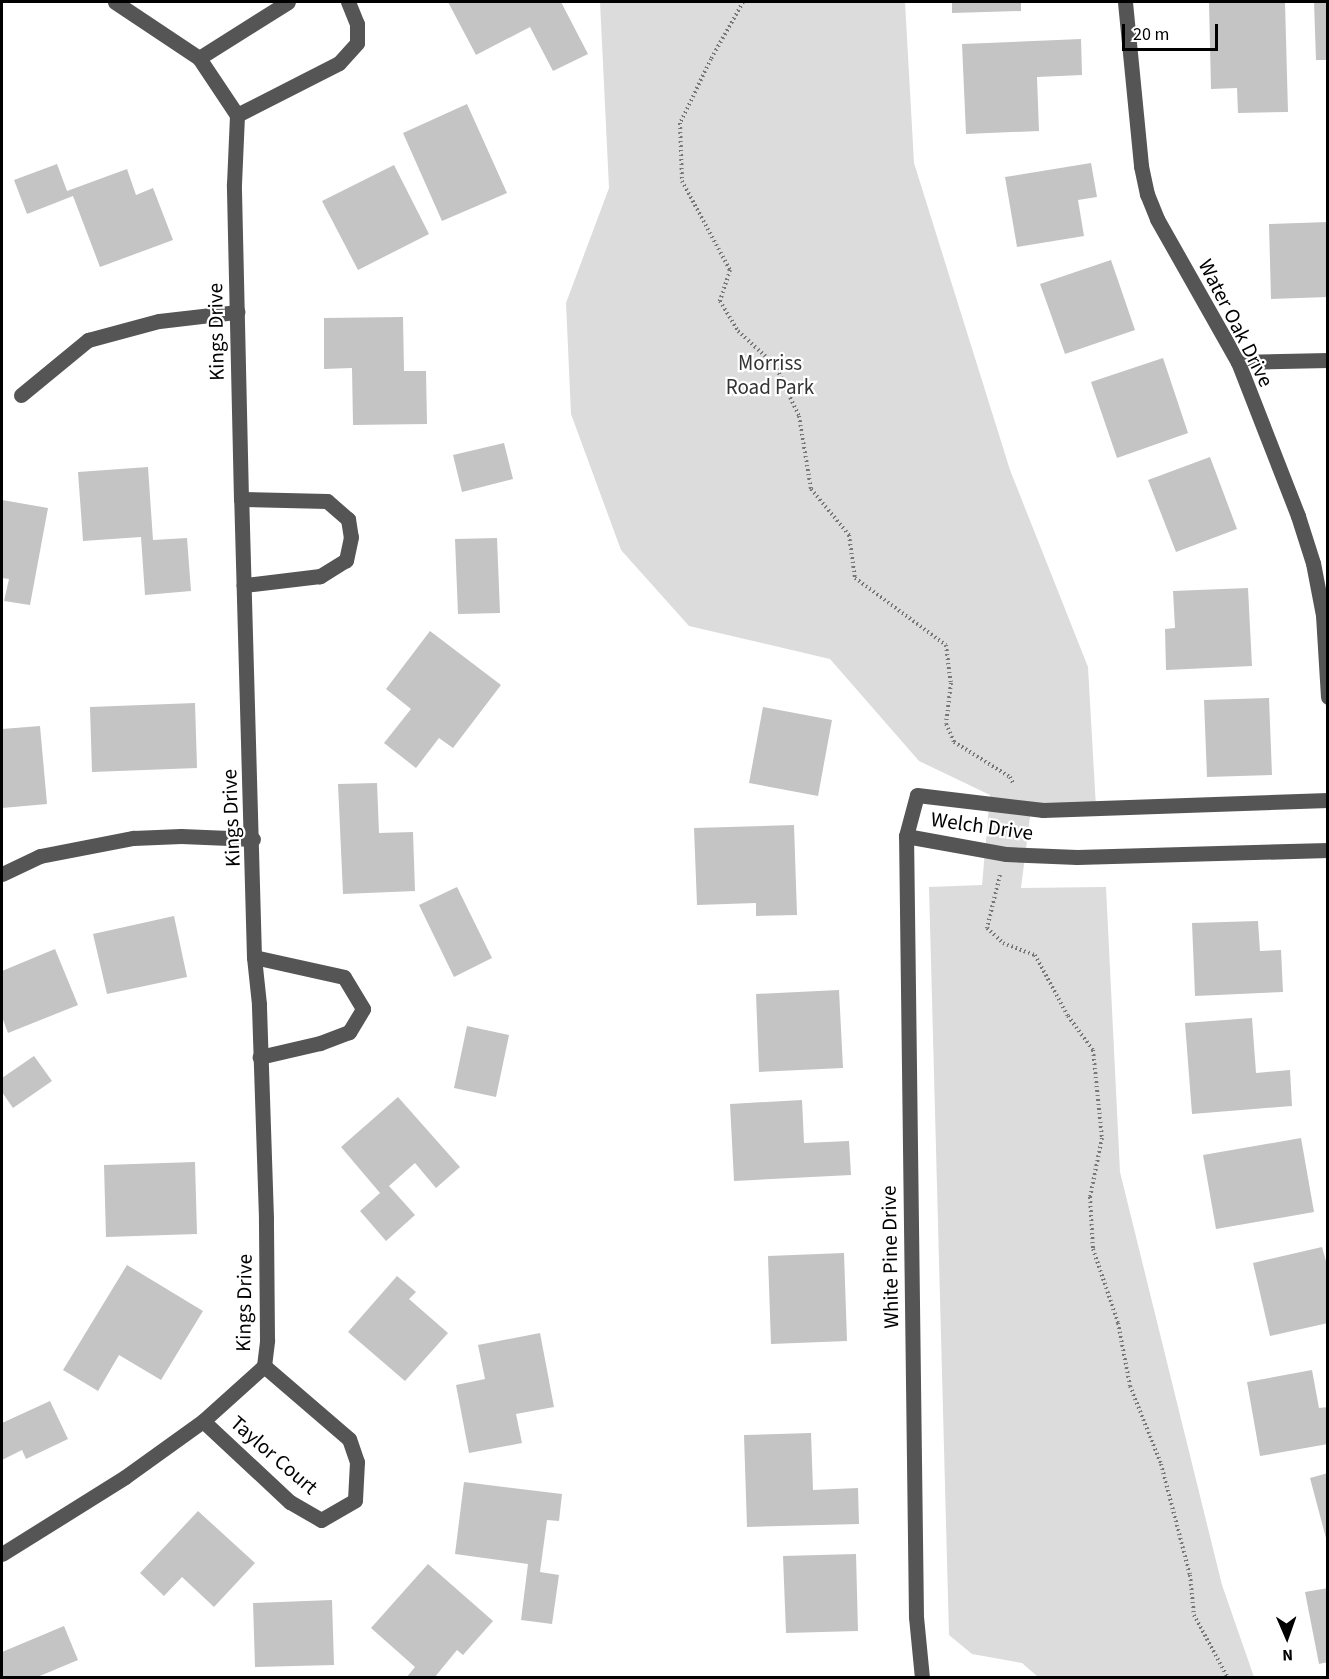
<!DOCTYPE html>
<style>
body{margin:0}
#map{position:relative;width:1329px;height:1679px;overflow:hidden;background:#fff;font-family:"Source Sans 3",sans-serif}
div>[style]{position:absolute}
.green>*{inset:0;background:#dcdcdc}
.building>*{inset:0;background:#c4c4c4}
.path>*{height:4px;margin-top:-2px;transform-origin:0;background:repeating-linear-gradient(90deg,#777 0 1.5px,transparent 0 4.5px)}
.minor>*{height:15px;margin:-7.5px;padding:0 7.5px;transform-origin:7.5px;border-radius:7.5px;background:#555}
span{translate:-50% -50%;white-space:nowrap;text-align:center;line-height:1.15;-webkit-text-stroke:4.5px #fff;paint-order:stroke}
.street-label{font-size:21px;color:#000}
.park-label{font-size:21px;color:#333}
.frame{position:absolute;inset:0;border:3px solid #000;pointer-events:none}
.north{position:absolute;left:1257px;top:1607px;width:60px;height:60px;-webkit-text-stroke:4px #fff;paint-order:stroke;rotate:178deg;font-size:16px;font-weight:700;line-height:24px;text-align:center;color:#000}
.north::after{content:'';display:block;margin:auto;width:21px;height:27px;background:#000;clip-path:polygon(50% 0,100% 100%,50% 72%,0 100%)}
.scale{position:absolute;left:1122px;top:24px;width:96px;height:27px;box-sizing:border-box;border:3px solid #000;border-top:0;padding-left:8px;font-size:18px;line-height:21px;white-space:nowrap;color:#000;-webkit-text-stroke:4px #fff;paint-order:stroke}
</style>
<div id="map">
<div class="green">
<i style="clip-path:polygon(600px 2px,905px 2px,914px 163px,1010px 470px,1088px 667px,1096px 808px,1031px 809px,1021px 888px,1106px 887px,1120px 1172px,1222px 1585px,1254px 1677px,1038px 1677px,1022px 1663px,972px 1654px,949px 1635px,929px 887px,982px 885px,990px 795px,919px 761px,830px 659px,689px 626px,621px 550px,571px 414px,566px 303px,609px 188px)"></i>
</div>
<div class="building">
<i style="clip-path:polygon(448px 2px,561px 2px,588px 54px,553px 71px,530px 27px,476px 55px)"></i>
<i style="clip-path:polygon(952px 2px,1021px 2px,1021px 11px,952px 13px)"></i>
<i style="clip-path:polygon(1209px 2px,1285px 2px,1288px 112px,1238px 113px,1237px 88px,1211px 89px)"></i>
<i style="clip-path:polygon(1314px 2px,1328px 2px,1328px 60px,1316px 60px)"></i>
<i style="clip-path:polygon(1081px 39px,1082px 75px,1037px 77px,1039px 131px,966px 134px,962px 44px)"></i>
<i style="clip-path:polygon(467px 104px,507px 193px,442px 221px,403px 133px)"></i>
<i style="clip-path:polygon(1091px 163px,1097px 197px,1078px 200px,1084px 236px,1017px 247px,1005px 177px)"></i>
<i style="clip-path:polygon(57px 164px,67px 191px,127px 169px,136px 195px,153px 188px,173px 240px,100px 267px,73px 196px,27px 214px,14px 180px)"></i>
<i style="clip-path:polygon(394px 165px,429px 234px,358px 270px,322px 201px)"></i>
<i style="clip-path:polygon(1328px 222px,1328px 297px,1271px 299px,1269px 224px)"></i>
<i style="clip-path:polygon(1111px 260px,1135px 330px,1065px 354px,1040px 284px)"></i>
<i style="clip-path:polygon(403px 317px,404px 371px,426px 371px,427px 424px,353px 425px,352px 368px,324px 369px,324px 318px)"></i>
<i style="clip-path:polygon(1163px 358px,1188px 433px,1117px 458px,1091px 382px)"></i>
<i style="clip-path:polygon(504px 443px,513px 479px,462px 492px,453px 455px)"></i>
<i style="clip-path:polygon(1210px 457px,1237px 529px,1176px 552px,1148px 480px)"></i>
<i style="clip-path:polygon(148px 467px,153px 540px,187px 538px,191px 591px,145px 595px,141px 537px,83px 541px,78px 472px)"></i>
<i style="clip-path:polygon(2px 500px,48px 508px,30px 605px,4px 601px,9px 579px,2px 578px)"></i>
<i style="clip-path:polygon(497px 538px,500px 613px,458px 614px,455px 539px)"></i>
<i style="clip-path:polygon(1248px 588px,1252px 666px,1166px 670px,1165px 629px,1175px 628px,1173px 591px)"></i>
<i style="clip-path:polygon(430px 631px,501px 685px,453px 748px,439px 738px,416px 768px,384px 743px,411px 709px,386px 689px)"></i>
<i style="clip-path:polygon(1269px 698px,1272px 775px,1207px 777px,1204px 700px)"></i>
<i style="clip-path:polygon(195px 703px,197px 768px,92px 772px,90px 707px)"></i>
<i style="clip-path:polygon(763px 707px,832px 720px,818px 796px,749px 783px)"></i>
<i style="clip-path:polygon(40px 726px,47px 804px,2px 808px,2px 729px)"></i>
<i style="clip-path:polygon(377px 783px,379px 833px,413px 832px,415px 891px,343px 894px,338px 784px)"></i>
<i style="clip-path:polygon(794px 825px,797px 915px,756px 916px,756px 903px,697px 905px,694px 828px)"></i>
<i style="clip-path:polygon(457px 887px,492px 958px,454px 977px,419px 905px)"></i>
<i style="clip-path:polygon(174px 916px,187px 977px,107px 994px,93px 934px)"></i>
<i style="clip-path:polygon(1258px 921px,1260px 951px,1281px 950px,1283px 992px,1195px 996px,1192px 923px)"></i>
<i style="clip-path:polygon(55px 949px,78px 1005px,8px 1033px,2px 1017px,2px 971px)"></i>
<i style="clip-path:polygon(839px 990px,843px 1068px,759px 1072px,756px 994px)"></i>
<i style="clip-path:polygon(1252px 1018px,1256px 1073px,1290px 1070px,1292px 1106px,1192px 1114px,1185px 1023px)"></i>
<i style="clip-path:polygon(467px 1026px,509px 1035px,496px 1097px,454px 1088px)"></i>
<i style="clip-path:polygon(34px 1056px,52px 1081px,13px 1108px,2px 1092px,2px 1078px)"></i>
<i style="clip-path:polygon(398px 1097px,460px 1167px,436px 1188px,415px 1163px,389px 1186px,415px 1215px,386px 1241px,360px 1211px,380px 1193px,341px 1147px)"></i>
<i style="clip-path:polygon(802px 1100px,804px 1143px,849px 1141px,851px 1175px,734px 1181px,730px 1104px)"></i>
<i style="clip-path:polygon(1301px 1138px,1314px 1212px,1216px 1229px,1203px 1155px)"></i>
<i style="clip-path:polygon(195px 1162px,197px 1234px,106px 1237px,104px 1165px)"></i>
<i style="clip-path:polygon(1322px 1247px,1328px 1268px,1328px 1323px,1270px 1336px,1253px 1263px)"></i>
<i style="clip-path:polygon(844px 1253px,847px 1341px,771px 1344px,768px 1256px)"></i>
<i style="clip-path:polygon(127px 1265px,203px 1311px,161px 1380px,119px 1355px,98px 1391px,63px 1370px)"></i>
<i style="clip-path:polygon(397px 1276px,416px 1292px,409px 1299px,448px 1333px,405px 1381px,348px 1332px)"></i>
<i style="clip-path:polygon(540px 1333px,554px 1407px,516px 1414px,522px 1443px,469px 1453px,456px 1385px,485px 1379px,478px 1345px)"></i>
<i style="clip-path:polygon(1312px 1370px,1319px 1408px,1328px 1407px,1328px 1444px,1260px 1456px,1247px 1382px)"></i>
<i style="clip-path:polygon(50px 1401px,68px 1439px,26px 1459px,22px 1450px,2px 1460px,2px 1423px)"></i>
<i style="clip-path:polygon(811px 1433px,813px 1490px,858px 1488px,859px 1524px,747px 1527px,744px 1435px)"></i>
<i style="clip-path:polygon(1328px 1473px,1328px 1542px,1327px 1542px,1310px 1478px)"></i>
<i style="clip-path:polygon(464px 1482px,562px 1494px,559px 1521px,547px 1520px,540px 1572px,559px 1575px,552px 1624px,521px 1620px,528px 1564px,455px 1554px)"></i>
<i style="clip-path:polygon(198px 1511px,255px 1563px,214px 1607px,182px 1577px,164px 1596px,140px 1573px)"></i>
<i style="clip-path:polygon(856px 1554px,858px 1631px,786px 1633px,783px 1556px)"></i>
<i style="clip-path:polygon(428px 1564px,493px 1621px,463px 1655px,457px 1650px,434px 1678px,406px 1678px,415px 1667px,371px 1628px)"></i>
<i style="clip-path:polygon(1328px 1588px,1328px 1662px,1319px 1664px,1305px 1592px)"></i>
<i style="clip-path:polygon(332px 1600px,334px 1665px,255px 1667px,253px 1603px)"></i>
<i style="clip-path:polygon(64px 1626px,78px 1660px,35px 1678px,2px 1678px,2px 1652px)"></i>
</div>
<div class="path">
<i style="left:743px;top:2px;width:65px;rotate:119.3deg"></i>
<i style="left:711px;top:59px;width:71px;rotate:115.8deg"></i>
<i style="left:680px;top:123px;width:58px;rotate:88deg"></i>
<i style="left:682px;top:181px;width:101px;rotate:61.7deg"></i>
<i style="left:730px;top:270px;width:33px;rotate:108deg"></i>
<i style="left:720px;top:301px;width:35px;rotate:59deg"></i>
<i style="left:738px;top:331px;width:50px;rotate:42.6deg"></i>
<i style="left:775px;top:365px;width:56px;rotate:64.8deg"></i>
<i style="left:799px;top:416px;width:74px;rotate:80.7deg"></i>
<i style="left:811px;top:489px;width:60px;rotate:50.4deg"></i>
<i style="left:849px;top:535px;width:43px;rotate:82.1deg"></i>
<i style="left:855px;top:578px;width:113px;rotate:36.4deg"></i>
<i style="left:946px;top:645px;width:38px;rotate:83deg"></i>
<i style="left:951px;top:683px;width:41px;rotate:97deg"></i>
<i style="left:946px;top:724px;width:20px;rotate:66deg"></i>
<i style="left:954px;top:742px;width:66px;rotate:32deg"></i>
<i style="left:1010px;top:777px;width:7px;rotate:63deg"></i>
<i style="left:1000px;top:875px;width:55px;rotate:103.8deg"></i>
<i style="left:987px;top:928px;width:22px;rotate:43deg"></i>
<i style="left:1003px;top:943px;width:34px;rotate:21deg"></i>
<i style="left:1035px;top:955px;width:69px;rotate:61.6deg"></i>
<i style="left:1068px;top:1016px;width:42px;rotate:53.7deg"></i>
<i style="left:1093px;top:1050px;width:88px;rotate:84.2deg"></i>
<i style="left:1102px;top:1138px;width:60px;rotate:101.5deg"></i>
<i style="left:1090px;top:1197px;width:52px;rotate:86.7deg"></i>
<i style="left:1093px;top:1249px;width:78px;rotate:71.3deg"></i>
<i style="left:1118px;top:1323px;width:64px;rotate:79.2deg"></i>
<i style="left:1130px;top:1386px;width:84px;rotate:68.3deg"></i>
<i style="left:1161px;top:1464px;width:115px;rotate:75.4deg"></i>
<i style="left:1190px;top:1575px;width:40px;rotate:84.3deg"></i>
<i style="left:1194px;top:1615px;width:72px;rotate:61.6deg"></i>
</div>
<div class="minor">
<i style="left:1125px;top:2px;width:165px;rotate:84.4deg"></i>
<i style="left:1141px;top:166px;width:29px;rotate:78deg"></i>
<i style="left:1147px;top:194px;width:27px;rotate:68deg"></i>
<i style="left:1157px;top:219px;width:164px;rotate:60.5deg"></i>
<i style="left:1238px;top:362px;width:165px;rotate:68.7deg"></i>
<i style="left:1298px;top:516px;width:49px;rotate:72.3deg"></i>
<i style="left:1313px;top:563px;width:53px;rotate:79.1deg"></i>
<i style="left:1323px;top:615px;width:82px;rotate:86.5deg"></i>
<i style="left:199px;top:58px;width:105px;rotate:-32.2deg"></i>
<i style="left:237px;top:115px;width:114px;rotate:-27deg"></i>
<i style="left:339px;top:63px;width:27px;rotate:-48deg"></i>
<i style="left:357px;top:43px;width:19px;rotate:-90deg"></i>
<i style="left:357px;top:24px;width:24px;rotate:-112deg"></i>
<i style="left:1238px;top:362px;width:90px;rotate:-1.3deg"></i>
<i style="left:21px;top:395px;width:87px;rotate:-39.4deg"></i>
<i style="left:88px;top:340px;width:73px;rotate:-15deg"></i>
<i style="left:159px;top:321px;width:79px;rotate:-6.6deg"></i>
<i style="left:241px;top:499px;width:86px;rotate:1.3deg"></i>
<i style="left:327px;top:501px;width:28px;rotate:41deg"></i>
<i style="left:348px;top:519px;width:18px;rotate:81deg"></i>
<i style="left:351px;top:537px;width:24px;rotate:102deg"></i>
<i style="left:346px;top:560px;width:31px;rotate:148deg"></i>
<i style="left:320px;top:576px;width:77px;rotate:173.2deg"></i>
<i style="left:906px;top:836px;width:102px;rotate:10.2deg"></i>
<i style="left:1006px;top:854px;width:71px;rotate:2.4deg"></i>
<i style="left:1077px;top:857px;width:251px;rotate:-1.6deg"></i>
<i style="left:2px;top:874px;width:42px;rotate:-25.3deg"></i>
<i style="left:40px;top:856px;width:95px;rotate:-11deg"></i>
<i style="left:133px;top:838px;width:48px;rotate:-2.4deg"></i>
<i style="left:181px;top:836px;width:72px;rotate:2.4deg"></i>
<i style="left:254px;top:957px;width:92px;rotate:12.5deg"></i>
<i style="left:344px;top:977px;width:37px;rotate:59deg"></i>
<i style="left:363px;top:1009px;width:27px;rotate:121deg"></i>
<i style="left:349px;top:1032px;width:31px;rotate:159deg"></i>
<i style="left:320px;top:1043px;width:62px;rotate:166.9deg"></i>
<i style="left:203px;top:1421px;width:119px;rotate:43deg"></i>
<i style="left:290px;top:1502px;width:36px;rotate:30deg"></i>
<i style="left:321px;top:1520px;width:39px;rotate:-30deg"></i>
<i style="left:355px;top:1500px;width:38px;rotate:-87deg"></i>
<i style="left:357px;top:1462px;width:24px;rotate:-109deg"></i>
<i style="left:349px;top:1439px;width:112px;rotate:-139.3deg"></i>
<i style="left:2px;top:1554px;width:145px;rotate:-32deg"></i>
<i style="left:125px;top:1477px;width:96px;rotate:-35.7deg"></i>
<i style="left:203px;top:1421px;width:82px;rotate:-42deg"></i>
<i style="left:264px;top:1366px;width:26px;rotate:-83deg"></i>
<i style="left:267px;top:1340px;width:122px;rotate:-90.5deg"></i>
<i style="left:266px;top:1218px;width:214px;rotate:-91.9deg"></i>
<i style="left:259px;top:1004px;width:47px;rotate:-96.1deg"></i>
<i style="left:254px;top:957px;width:458px;rotate:-91.6deg"></i>
<i style="left:241px;top:499px;width:315px;rotate:-91.3deg"></i>
<i style="left:234px;top:184px;width:69px;rotate:-87.5deg"></i>
<i style="left:237px;top:115px;width:69px;rotate:-123.7deg"></i>
<i style="left:199px;top:58px;width:101px;rotate:-146.3deg"></i>
<i style="left:922px;top:1678px;width:61px;rotate:-95.6deg"></i>
<i style="left:916px;top:1617px;width:781px;rotate:-90.73deg"></i>
<i style="left:906px;top:836px;width:42px;rotate:-75deg"></i>
<i style="left:917px;top:795px;width:127px;rotate:6.8deg"></i>
<i style="left:1043px;top:810px;width:285px;rotate:-2deg"></i>
</div>
<div class="street-label">
<span style="left:1236px;top:323px;rotate:63deg">Water Oak Drive</span>
<span style="left:216px;top:332px;rotate:-91deg">Kings Drive</span>
<span style="left:231px;top:818px;rotate:-92deg">Kings Drive</span>
<span style="left:982px;top:826px;rotate:8deg">Welch Drive</span>
<span style="left:890px;top:1257px;rotate:-91deg">White Pine Drive</span>
<span style="left:244px;top:1303px;rotate:-89deg">Kings Drive</span>
<span style="left:274px;top:1455px;rotate:41deg">Taylor Court</span>
</div>
<div class="park-label">
<span style="left:770px;top:375px">Morriss<br>Road Park</span>
</div>
<div class="frame"></div>
<div class="north">N</div>
<div class="scale">20 m</div>
</div>
